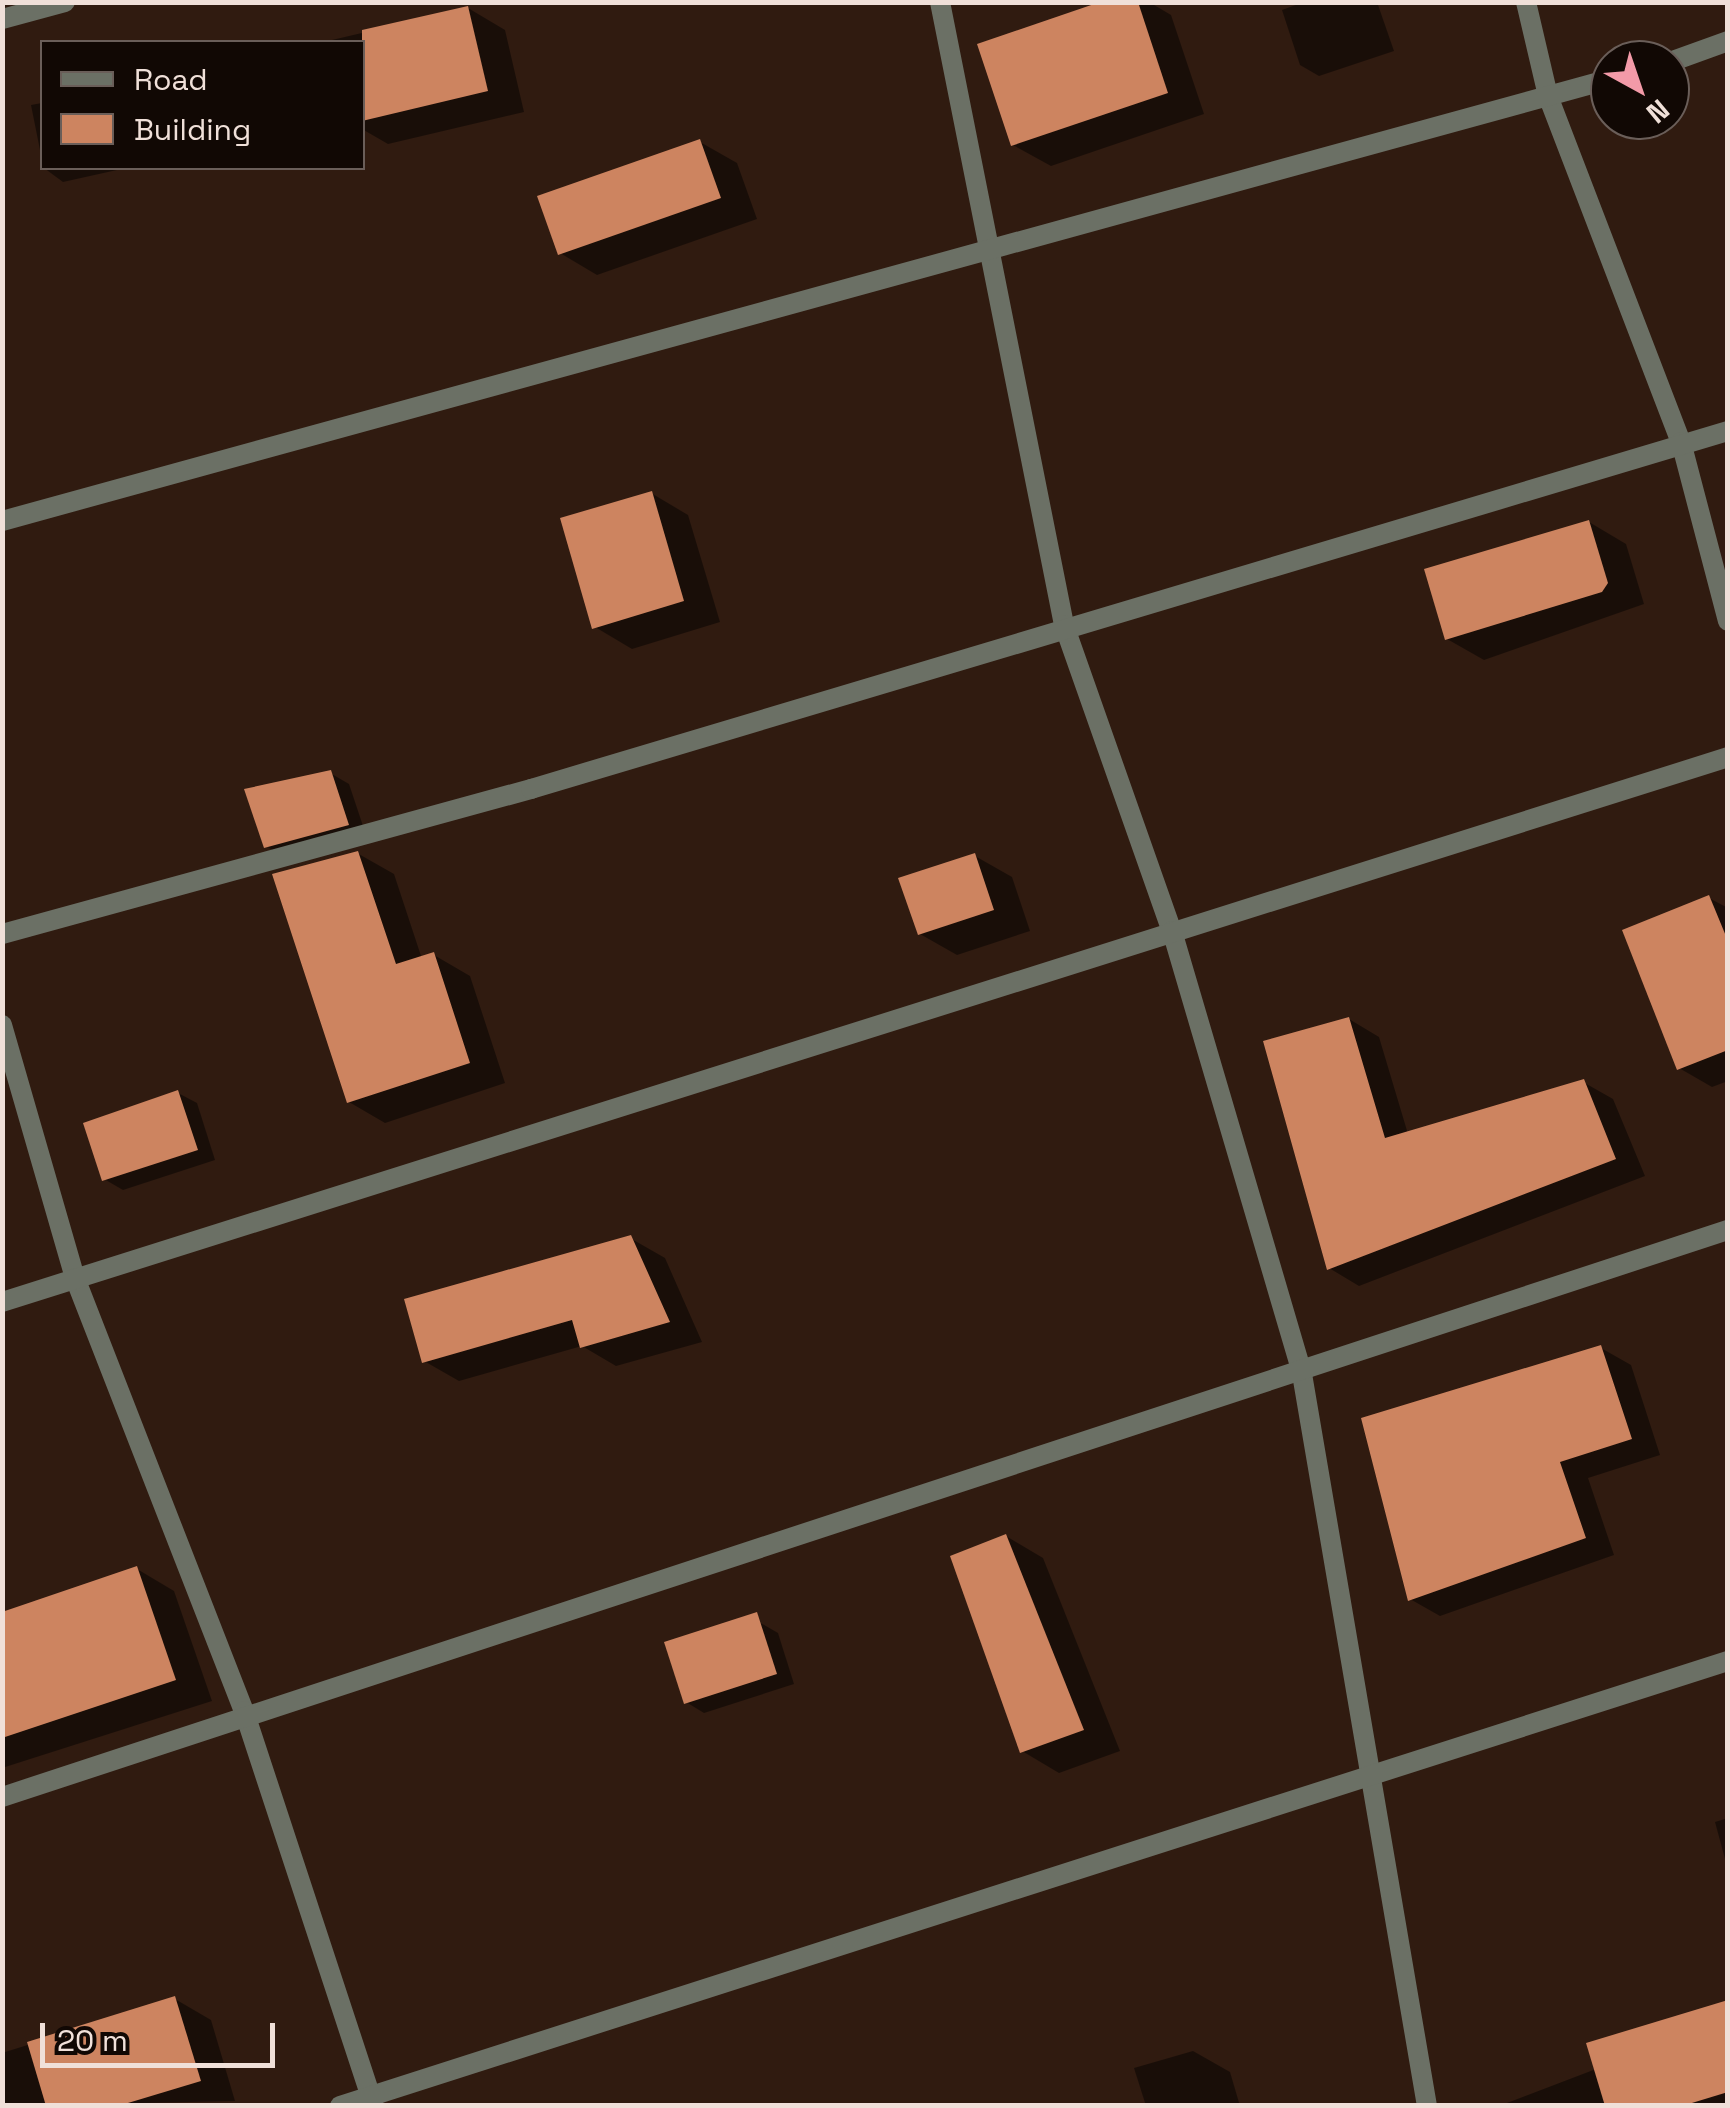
<!DOCTYPE html>
<style>
body{margin:0}
#map{position:relative;width:1730px;height:2108px;overflow:hidden;background:#301b10;font-family:"Space Grotesk",sans-serif}
div>[style]{position:absolute}
.shadow>*{inset:0;background:#0007}
.building>*{inset:0;background:#cd8460}
.minor>*{height:20px;margin:-10px;padding:0 10px;transform-origin:10px;border-radius:10px;background:#6b7065}
span{translate:-50% -50%;white-space:nowrap;text-align:center;line-height:1.15;-webkit-text-stroke:10px #110804;paint-order:stroke}
.frame{position:absolute;inset:0;border:5px solid #f0e0d9;pointer-events:none}
.legend{position:absolute;left:40px;top:40px;width:325px;height:130px;box-sizing:border-box;background:#110804;border:2px solid #6a5e59;margin:0;padding:12px 18px;list-style:none;font-size:30px;color:#f0e0d9}
.legend li{display:flex;align-items:center;gap:20px;height:50px}
.legend b{width:50px;border:2px solid #6a5e59}
.north{position:absolute;left:1590px;top:40px;width:100px;height:100px;box-sizing:border-box;background:#110804;border:2px solid #6a5e59;border-radius:50%;rotate:140deg;font-size:28px;font-weight:700;line-height:40px;text-align:center;color:#f0e0d9}
.north::after{content:'';display:block;margin:auto;width:35px;height:45px;background:#f39aa8;clip-path:polygon(50% 0,100% 100%,50% 72%,0 100%)}
.scale{position:absolute;left:40px;top:2023px;width:235px;height:45px;box-sizing:border-box;border:5px solid #f0e0d9;border-top:0;padding-left:12px;font-size:30px;line-height:35px;white-space:nowrap;color:#f0e0d9;-webkit-text-stroke:8px #110804;paint-order:stroke}
</style>
<div id="map">
<div class="shadow">
<i style="clip-path:polygon(1108px 2px,1149px 2px,1171px 15px,1204px 114px,1051px 166px,1013px 145px)"></i>
<i style="clip-path:polygon(1304px 2px,1377px 2px,1394px 51px,1319px 76px,1300px 65px,1282px 10px)"></i>
<i style="clip-path:polygon(468px 8px,505px 30px,524px 112px,388px 144px,362px 129px,362px 42px,332px 40px)"></i>
<i style="clip-path:polygon(42px 103px,42px 160px,31px 105px)"></i>
<i style="clip-path:polygon(700px 142px,737px 163px,757px 219px,597px 275px,560px 253px)"></i>
<i style="clip-path:polygon(44px 168px,126px 168px,63px 182px)"></i>
<i style="clip-path:polygon(651px 493px,688px 515px,720px 622px,632px 649px,595px 627px)"></i>
<i style="clip-path:polygon(1589px 522px,1626px 544px,1644px 604px,1484px 660px,1447px 639px)"></i>
<i style="clip-path:polygon(330px 773px,349px 784px,366px 835px,284px 857px,266px 846px)"></i>
<i style="clip-path:polygon(357px 853px,394px 874px,422px 959px,434px 955px,470px 976px,505px 1083px,385px 1123px,349px 1102px)"></i>
<i style="clip-path:polygon(975px 856px,1012px 877px,1030px 931px,957px 955px,920px 934px)"></i>
<i style="clip-path:polygon(1709px 898px,1728px 908px,1728px 1081px,1712px 1087px,1679px 1068px)"></i>
<i style="clip-path:polygon(1349px 1019px,1379px 1037px,1408px 1134px,1583px 1082px,1613px 1099px,1645px 1176px,1359px 1286px,1329px 1268px)"></i>
<i style="clip-path:polygon(178px 1093px,197px 1103px,215px 1160px,123px 1190px,104px 1179px)"></i>
<i style="clip-path:polygon(630px 1238px,665px 1258px,702px 1342px,616px 1366px,582px 1346px,459px 1381px,424px 1361px)"></i>
<i style="clip-path:polygon(1601px 1348px,1631px 1365px,1660px 1455px,1588px 1478px,1614px 1555px,1440px 1616px,1410px 1599px)"></i>
<i style="clip-path:polygon(1006px 1536px,1043px 1558px,1120px 1751px,1059px 1773px,1022px 1751px)"></i>
<i style="clip-path:polygon(137px 1569px,174px 1591px,212px 1701px,2px 1768px,2px 1613px)"></i>
<i style="clip-path:polygon(759px 1622px,778px 1633px,794px 1684px,704px 1713px,686px 1702px)"></i>
<i style="clip-path:polygon(1728px 1818px,1728px 1870px,1715px 1822px)"></i>
<i style="clip-path:polygon(175px 1999px,211px 2020px,235px 2101px,2px 2106px,2px 2053px)"></i>
<i style="clip-path:polygon(1728px 2002px,1728px 2106px,1499px 2106px,1596px 2069px)"></i>
<i style="clip-path:polygon(1193px 2051px,1230px 2072px,1240px 2106px,1146px 2106px,1134px 2068px)"></i>
</div>
<div class="building">
<i style="clip-path:polygon(1100px 2px,1138px 2px,1168px 93px,1011px 146px,977px 44px)"></i>
<i style="clip-path:polygon(468px 6px,488px 91px,362px 121px,362px 30px)"></i>
<i style="clip-path:polygon(700px 139px,721px 198px,558px 255px,537px 196px)"></i>
<i style="clip-path:polygon(652px 491px,684px 601px,592px 629px,560px 518px)"></i>
<i style="clip-path:polygon(1589px 520px,1608px 583px,1602px 592px,1445px 640px,1424px 569px)"></i>
<i style="clip-path:polygon(331px 770px,349px 825px,264px 848px,244px 789px)"></i>
<i style="clip-path:polygon(358px 851px,396px 964px,434px 952px,470px 1063px,347px 1103px,272px 874px)"></i>
<i style="clip-path:polygon(975px 853px,994px 910px,918px 935px,898px 878px)"></i>
<i style="clip-path:polygon(1709px 895px,1728px 941px,1728px 1050px,1677px 1070px,1622px 930px)"></i>
<i style="clip-path:polygon(1349px 1017px,1385px 1138px,1584px 1079px,1616px 1159px,1327px 1270px,1263px 1041px)"></i>
<i style="clip-path:polygon(178px 1090px,198px 1150px,102px 1181px,83px 1123px)"></i>
<i style="clip-path:polygon(631px 1235px,670px 1322px,580px 1348px,572px 1320px,422px 1363px,404px 1299px)"></i>
<i style="clip-path:polygon(1601px 1345px,1632px 1439px,1560px 1462px,1586px 1538px,1408px 1601px,1361px 1418px)"></i>
<i style="clip-path:polygon(1006px 1534px,1084px 1730px,1020px 1753px,950px 1556px)"></i>
<i style="clip-path:polygon(137px 1566px,176px 1680px,2px 1738px,2px 1612px)"></i>
<i style="clip-path:polygon(757px 1612px,777px 1674px,684px 1704px,664px 1642px)"></i>
<i style="clip-path:polygon(175px 1996px,201px 2081px,118px 2106px,46px 2106px,27px 2042px)"></i>
<i style="clip-path:polygon(1728px 2000px,1728px 2092px,1682px 2106px,1605px 2106px,1586px 2043px)"></i>
</div>
<div class="minor">
<i style="left:940px;top:2px;width:635px;rotate:78.74deg"></i>
<i style="left:1064px;top:625px;width:324px;rotate:70.6deg"></i>
<i style="left:1172px;top:931px;width:462px;rotate:73.6deg"></i>
<i style="left:1302px;top:1374px;width:743px;rotate:80.31deg"></i>
<i style="left:1526px;top:2px;width:97px;rotate:76.8deg"></i>
<i style="left:1548px;top:96px;width:371px;rotate:69deg"></i>
<i style="left:1681px;top:442px;width:185px;rotate:75.3deg"></i>
<i style="left:2px;top:19px;width:65px;rotate:-15.1deg"></i>
<i style="left:1670px;top:62px;width:62px;rotate:-19.9deg"></i>
<i style="left:2px;top:521px;width:1668px;rotate:-15.37deg"></i>
<i style="left:2px;top:934px;width:549px;rotate:-15.33deg"></i>
<i style="left:531px;top:789px;width:1249px;rotate:-16.65deg"></i>
<i style="left:2px;top:1025px;width:263px;rotate:73.9deg"></i>
<i style="left:75px;top:1278px;width:465px;rotate:68.7deg"></i>
<i style="left:244px;top:1711px;width:416px;rotate:71.8deg"></i>
<i style="left:2px;top:1302px;width:1810px;rotate:-17.52deg"></i>
<i style="left:2px;top:1797px;width:1817px;rotate:-18.19deg"></i>
<i style="left:340px;top:2106px;width:1458px;rotate:-17.78deg"></i>
</div>
<div class="frame"></div>
<ul class="legend">
<li><b style="height:12px;background:#6b7065"></b>Road</li>
<li><b style="height:28px;background:#cd8460"></b>Building</li>
</ul>
<div class="north">N</div>
<div class="scale">20 m</div>
</div>
